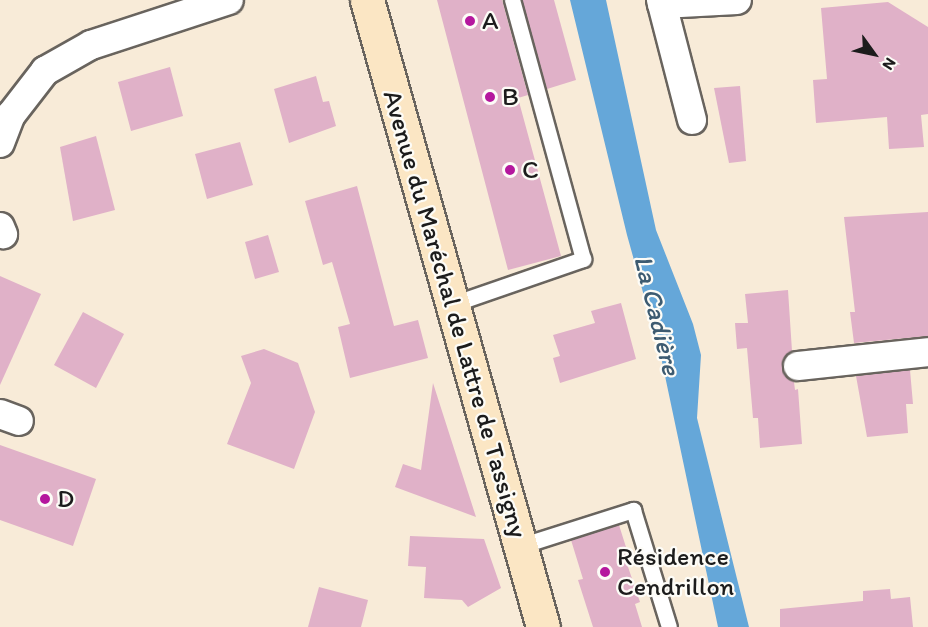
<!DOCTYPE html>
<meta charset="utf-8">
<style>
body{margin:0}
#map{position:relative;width:928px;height:627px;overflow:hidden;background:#f8ebd8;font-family:Itim,sans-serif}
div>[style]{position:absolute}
.water>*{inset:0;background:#65a7d9}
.building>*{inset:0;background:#e0b1c8}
.roads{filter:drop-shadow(2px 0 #69645e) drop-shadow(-2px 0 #69645e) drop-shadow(0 2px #69645e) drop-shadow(0 -2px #69645e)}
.service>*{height:15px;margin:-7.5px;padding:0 7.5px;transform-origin:7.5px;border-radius:7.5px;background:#fff}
.minor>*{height:28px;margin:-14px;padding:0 14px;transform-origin:14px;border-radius:14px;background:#fff}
.secondary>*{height:33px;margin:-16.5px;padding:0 16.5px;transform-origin:16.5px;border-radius:16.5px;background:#fbe6c4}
.dots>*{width:16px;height:16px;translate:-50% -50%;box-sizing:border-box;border:3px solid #fdfcf7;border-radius:50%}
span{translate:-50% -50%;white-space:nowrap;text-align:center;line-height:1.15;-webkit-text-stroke:4.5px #fdfcf7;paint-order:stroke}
.poi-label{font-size:26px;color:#1c1c1c}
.left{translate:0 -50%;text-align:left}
.street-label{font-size:26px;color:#1c1c1c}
.water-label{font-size:27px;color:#3d5b71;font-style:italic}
.north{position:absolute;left:844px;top:24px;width:60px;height:60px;-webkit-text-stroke:4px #fdfcf7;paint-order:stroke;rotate:123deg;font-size:16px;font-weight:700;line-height:24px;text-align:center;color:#1c1c1c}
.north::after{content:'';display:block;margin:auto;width:21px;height:27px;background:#1c1c1c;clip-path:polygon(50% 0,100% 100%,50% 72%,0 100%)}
</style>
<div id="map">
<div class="water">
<i style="clip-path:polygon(570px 0,606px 0,656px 230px,693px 324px,701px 355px,697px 418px,749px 627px,718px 627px,661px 357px,627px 235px)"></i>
</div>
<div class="building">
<i style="clip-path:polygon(437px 0,502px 0,528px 95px,518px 98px,561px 256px,508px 270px)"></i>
<i style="clip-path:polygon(522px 0,554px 0,576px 80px,547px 89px)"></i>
<i style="clip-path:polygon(888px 2px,928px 27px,928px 114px,921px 115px,924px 147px,889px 149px,887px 117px,816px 123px,813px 80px,827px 79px,821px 8px)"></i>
<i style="clip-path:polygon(170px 67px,183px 116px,131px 131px,118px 82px)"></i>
<i style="clip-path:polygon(316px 76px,323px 102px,329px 101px,336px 126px,289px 143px,274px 89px)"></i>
<i style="clip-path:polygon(740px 86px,746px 161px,729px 163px,714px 88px)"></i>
<i style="clip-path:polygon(96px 136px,115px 210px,73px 221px,60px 147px)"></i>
<i style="clip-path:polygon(240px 142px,253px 185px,207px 199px,195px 154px)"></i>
<i style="clip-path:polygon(357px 186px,394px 326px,418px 320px,428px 358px,350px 378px,338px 327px,350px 324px,332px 262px,323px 265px,305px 201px)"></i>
<i style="clip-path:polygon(928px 212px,928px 336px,854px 343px,850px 312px,855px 312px,844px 217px)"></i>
<i style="clip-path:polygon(268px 235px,279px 272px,255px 279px,245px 242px)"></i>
<i style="clip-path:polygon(0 276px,41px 294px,0 385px)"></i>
<i style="clip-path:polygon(788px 290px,792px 351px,783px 359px,782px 367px,785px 376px,794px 382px,795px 390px,798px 389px,802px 444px,760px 448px,758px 418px,753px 418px,747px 348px,737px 349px,735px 323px,748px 323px,745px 294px)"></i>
<i style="clip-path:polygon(621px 303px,636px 359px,560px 383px,553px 358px,560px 356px,553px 335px,595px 323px,591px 311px)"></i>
<i style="clip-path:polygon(83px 312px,124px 334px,96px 388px,54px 365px)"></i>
<i style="clip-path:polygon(264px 349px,298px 363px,315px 412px,294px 469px,227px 444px,251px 383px,241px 356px)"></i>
<i style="clip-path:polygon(910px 370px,913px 404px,906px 404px,908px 433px,867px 437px,856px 376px)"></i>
<i style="clip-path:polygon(433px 383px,458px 461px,476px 517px,395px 487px,403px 464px,421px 470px)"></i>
<i style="clip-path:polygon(0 445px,96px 479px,73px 546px,0 520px)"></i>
<i style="clip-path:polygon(619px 525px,631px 563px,627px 564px,640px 602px,635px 604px,642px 627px,593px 627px,578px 580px,583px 579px,571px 540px)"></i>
<i style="clip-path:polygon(410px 536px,484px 539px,501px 588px,468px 607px,462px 600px,424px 598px,426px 567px,408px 566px)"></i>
<i style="clip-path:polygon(319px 587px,368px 600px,361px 627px,308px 627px)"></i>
<i style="clip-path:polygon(890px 589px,891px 599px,910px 597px,913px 627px,780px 627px,780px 609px,863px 601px,863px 591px)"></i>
</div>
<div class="roads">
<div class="service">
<i style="left:453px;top:304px;width:138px;rotate:-19.1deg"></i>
<i style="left:583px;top:259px;width:269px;rotate:-105.3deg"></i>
<i style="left:520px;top:546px;width:119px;rotate:-17.7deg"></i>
<i style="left:633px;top:510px;width:122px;rotate:72.9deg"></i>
</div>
<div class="minor">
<i style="left:661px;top:0;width:124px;rotate:75.5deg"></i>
<i style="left:662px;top:4px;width:75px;rotate:-3.1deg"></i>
<i style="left:0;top:143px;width:30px;rotate:-69deg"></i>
<i style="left:11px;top:115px;width:56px;rotate:-52.3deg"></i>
<i style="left:45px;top:71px;width:53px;rotate:-29.5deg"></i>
<i style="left:91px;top:45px;width:145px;rotate:-18.1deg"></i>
<i style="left:0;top:227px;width:8px;rotate:67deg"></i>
<i style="left:798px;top:366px;width:131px;rotate:-6.1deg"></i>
<i style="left:0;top:414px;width:20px;rotate:20deg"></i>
</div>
<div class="secondary">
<i style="left:367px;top:0;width:651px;rotate:74.32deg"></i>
</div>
</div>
<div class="dots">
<i style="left:470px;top:21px;background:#b5179e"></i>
<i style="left:490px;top:97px;background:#b5179e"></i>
<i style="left:510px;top:170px;background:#b5179e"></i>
<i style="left:45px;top:499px;background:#b5179e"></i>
<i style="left:605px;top:572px;background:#b5179e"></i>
</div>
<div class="poi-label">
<span class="left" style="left:482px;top:21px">A</span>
<span class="left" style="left:502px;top:97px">B</span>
<span class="left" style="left:522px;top:170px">C</span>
<span class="left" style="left:57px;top:499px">D</span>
<span class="left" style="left:617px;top:572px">Résidence<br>Cendrillon</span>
</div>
<div class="street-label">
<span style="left:455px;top:314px;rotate:74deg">Avenue du Maréchal de Lattre de Tassigny</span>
</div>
<div class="water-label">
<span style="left:658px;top:315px;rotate:76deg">La Cadière</span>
</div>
<div class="north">N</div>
</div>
